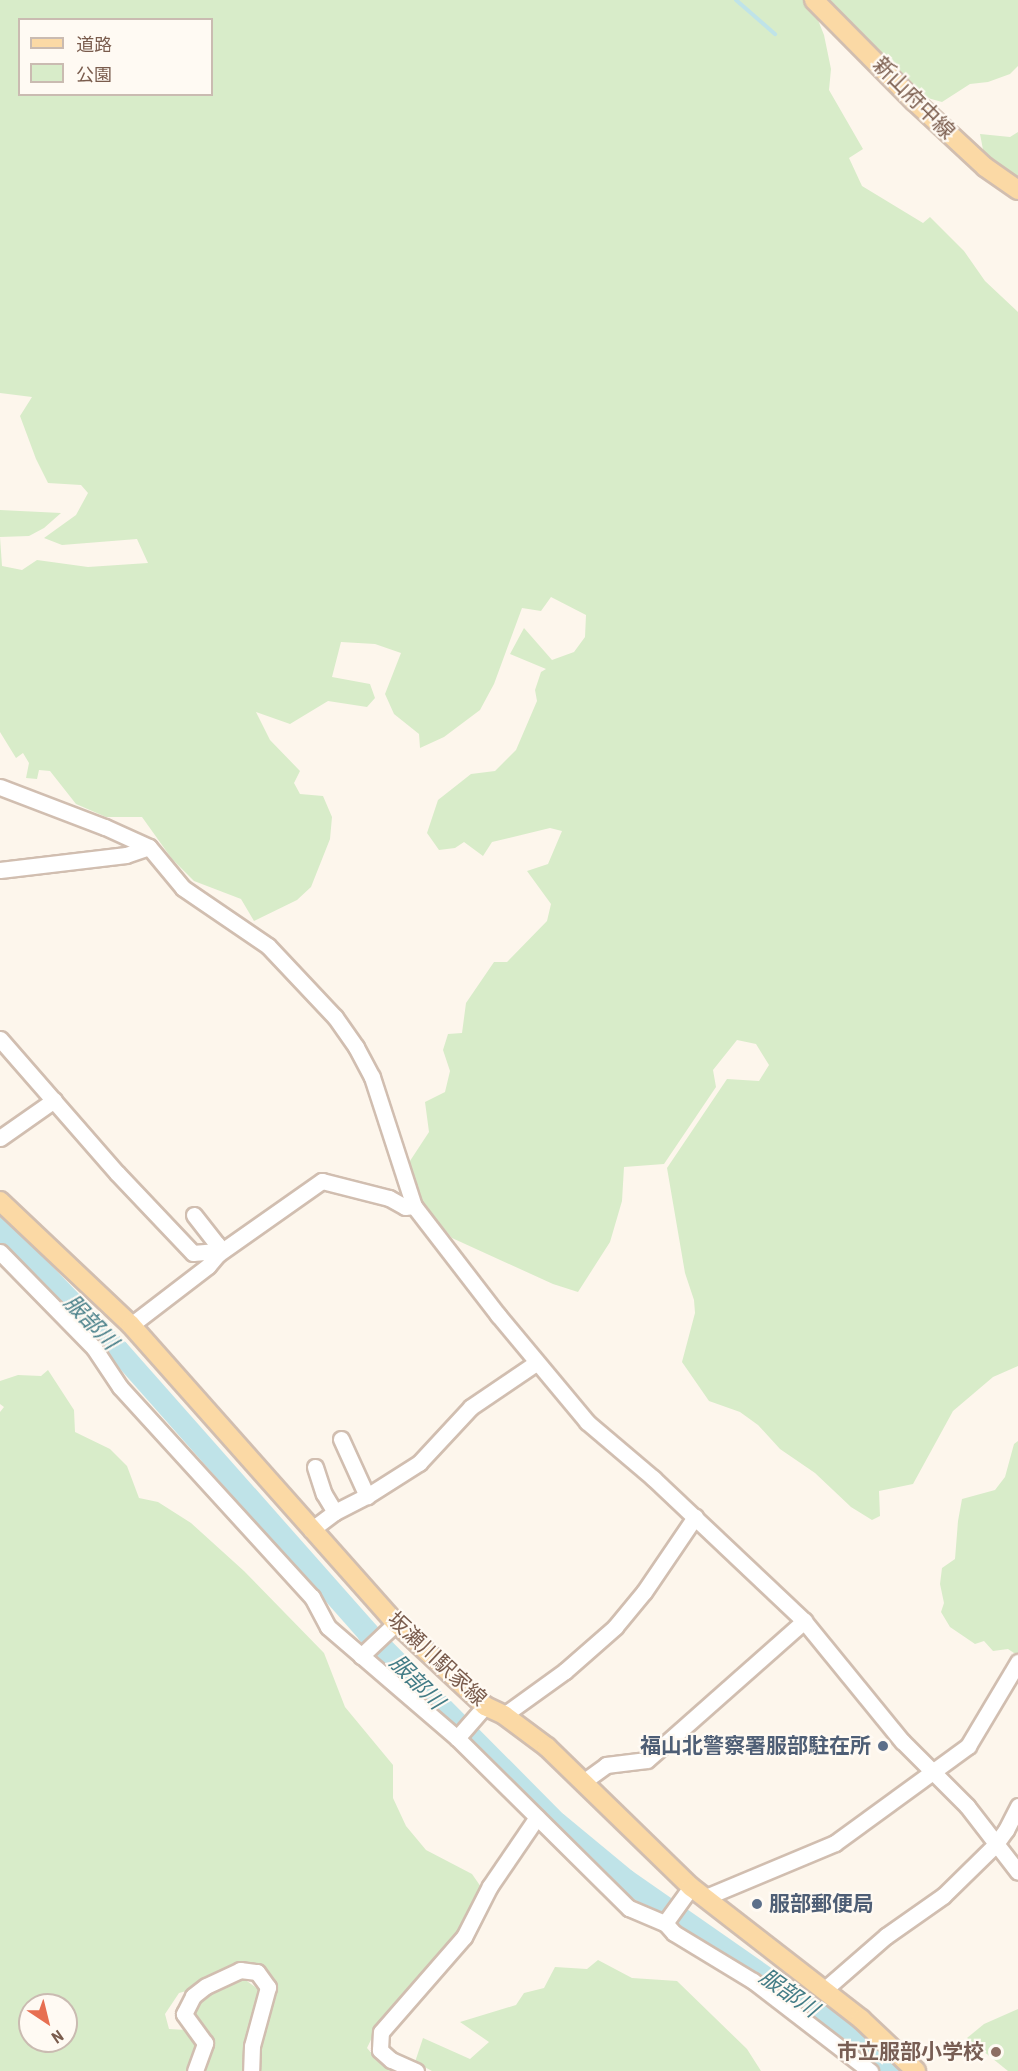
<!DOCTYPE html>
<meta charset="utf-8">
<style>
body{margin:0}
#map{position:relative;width:1018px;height:2071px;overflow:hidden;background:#fdf6ec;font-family:"Roboto Condensed","Noto Sans JP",sans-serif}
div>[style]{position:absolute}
.green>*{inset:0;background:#d8ecc9}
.stream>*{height:4px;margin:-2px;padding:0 2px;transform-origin:2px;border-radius:2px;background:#bfe3e8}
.river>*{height:22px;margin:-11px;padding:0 11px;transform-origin:11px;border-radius:11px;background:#bfe3e8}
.roads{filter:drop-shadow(2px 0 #d1beb0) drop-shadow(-2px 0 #d1beb0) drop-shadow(0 2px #d1beb0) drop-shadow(0 -2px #d1beb0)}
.minor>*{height:15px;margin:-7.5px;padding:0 7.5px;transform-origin:7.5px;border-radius:7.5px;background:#fff}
.major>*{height:18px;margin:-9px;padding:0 9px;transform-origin:9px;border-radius:9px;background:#fbd9a5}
.dots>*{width:16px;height:16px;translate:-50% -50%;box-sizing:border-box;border:3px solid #fffaf3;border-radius:50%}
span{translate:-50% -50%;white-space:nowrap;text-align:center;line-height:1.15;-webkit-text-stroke:4.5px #fffaf3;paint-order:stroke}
.street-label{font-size:21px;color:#7a5c4d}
.service-label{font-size:21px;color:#4e5e75;font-weight:700}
.right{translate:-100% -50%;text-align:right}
.left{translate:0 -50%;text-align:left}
.education-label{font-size:21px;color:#785e54;font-weight:700}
.water-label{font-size:22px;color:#437c86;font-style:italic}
.legend{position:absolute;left:18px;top:18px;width:195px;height:78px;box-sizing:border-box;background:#fffaf3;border:2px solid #cabbb1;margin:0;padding:8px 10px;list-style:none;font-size:18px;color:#7a5c4d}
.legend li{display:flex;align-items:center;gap:12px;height:30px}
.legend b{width:30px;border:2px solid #cabbb1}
.north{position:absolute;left:18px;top:1993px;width:60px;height:60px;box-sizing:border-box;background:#fffaf3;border:2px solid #cabbb1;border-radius:50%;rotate:145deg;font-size:16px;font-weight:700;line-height:24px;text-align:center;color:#7a5c4d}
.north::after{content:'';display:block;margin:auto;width:21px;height:27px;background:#e76f51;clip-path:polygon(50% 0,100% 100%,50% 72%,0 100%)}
</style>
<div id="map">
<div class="green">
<i style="clip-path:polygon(evenodd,0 0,803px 0,820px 15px,818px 20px,824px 35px,831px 69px,829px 90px,863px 149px,849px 158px,862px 186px,923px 223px,930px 217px,964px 251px,985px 281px,1018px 312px,1018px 1366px,993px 1377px,953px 1411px,913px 1484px,879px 1491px,880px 1516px,872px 1520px,851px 1507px,815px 1473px,780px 1449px,758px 1425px,740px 1412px,709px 1401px,682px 1362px,695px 1313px,694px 1300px,685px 1273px,667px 1168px,727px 1079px,759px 1081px,769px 1065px,756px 1044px,737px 1040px,713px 1070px,716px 1087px,664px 1164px,624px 1167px,622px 1201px,610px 1242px,578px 1292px,553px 1284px,452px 1238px,422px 1203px,408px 1164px,429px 1132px,425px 1102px,445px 1092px,450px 1071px,443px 1050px,448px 1034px,462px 1033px,466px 1003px,494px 962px,507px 962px,547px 921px,551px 904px,527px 871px,548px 864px,562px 831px,550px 828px,492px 842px,483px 856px,464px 842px,455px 848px,439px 850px,427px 833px,438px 800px,471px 774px,495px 771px,516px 750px,537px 701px,535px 690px,541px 672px,546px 669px,510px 654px,524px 628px,552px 660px,574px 652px,585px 637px,586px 615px,551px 597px,541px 611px,522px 608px,494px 684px,480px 710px,444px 737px,420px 748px,419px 734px,394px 714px,385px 694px,401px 653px,375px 644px,341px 642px,332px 677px,370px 684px,375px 698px,367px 707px,328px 701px,290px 724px,256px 712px,270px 740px,300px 771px,294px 783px,300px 794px,323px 796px,332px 817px,330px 839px,311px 887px,297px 900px,254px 921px,241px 899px,194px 881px,172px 859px,142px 817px,106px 817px,76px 804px,50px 771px,39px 770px,37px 779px,26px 778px,29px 763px,23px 753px,16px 758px,0 732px,0 510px,61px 513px,44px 528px,29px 536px,0 537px,2px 566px,22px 570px,37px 560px,88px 567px,148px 563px,137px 539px,62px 545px,44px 538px,76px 515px,88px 493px,81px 485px,48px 483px,36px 459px,20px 416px,32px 397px,0 393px,0 0,20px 20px,212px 20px,212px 94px,20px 94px,20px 20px)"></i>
<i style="clip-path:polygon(819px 0,1018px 0,1018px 66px,1010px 74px,988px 82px,970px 84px,942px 102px,917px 95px)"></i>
<i style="clip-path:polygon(1018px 132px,1018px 184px,985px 160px,980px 134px,1010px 137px)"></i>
<i style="clip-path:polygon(evenodd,48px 1370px,74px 1410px,75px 1432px,110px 1449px,127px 1466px,139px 1498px,158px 1502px,191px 1523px,244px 1571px,324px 1653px,345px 1707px,393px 1765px,393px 1798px,406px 1826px,426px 1850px,472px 1874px,481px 1887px,454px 1940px,376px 2029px,367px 2048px,381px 2064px,403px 2071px,257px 2071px,256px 2057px,276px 1993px,273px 1982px,262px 1970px,179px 1993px,165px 2014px,169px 2029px,186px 2030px,199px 2046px,196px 2060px,186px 2071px,0 2071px,0 1412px,4px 1407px,0 1404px,0 1381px,18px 1375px,41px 1376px,48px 1370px,30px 2005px,66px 2005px,66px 2041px,30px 2041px,30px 2005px)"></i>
<i style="clip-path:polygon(1018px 1441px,1018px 1653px,1017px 1655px,1008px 1649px,993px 1651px,984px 1641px,975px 1644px,950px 1627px,941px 1612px,944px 1603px,940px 1584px,942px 1568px,955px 1559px,958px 1521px,962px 1499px,995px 1490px,1005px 1477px,1014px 1444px)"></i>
<i style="clip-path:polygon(598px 1960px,632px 1978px,677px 1981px,747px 2049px,761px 2071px,432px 2071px,415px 2062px,423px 2038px,470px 2059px,489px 2042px,460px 2022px,516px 2005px,524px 1993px,544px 1988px,555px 1967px,587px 1969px)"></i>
<i style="clip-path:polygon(244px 1979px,258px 1989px,245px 2071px,206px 2071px,212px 2051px,211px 2038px,191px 2016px,201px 2001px,225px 1983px)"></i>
<i style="clip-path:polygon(1018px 2009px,1018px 2071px,1008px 2071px,967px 2038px,984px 2024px)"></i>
</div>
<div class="stream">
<i style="left:736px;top:0;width:52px;rotate:41.1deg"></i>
</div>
<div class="river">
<i style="left:0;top:1228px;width:170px;rotate:46deg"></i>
<i style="left:118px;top:1350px;width:378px;rotate:48.5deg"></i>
<i style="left:368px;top:1633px;width:268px;rotate:45.2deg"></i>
<i style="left:557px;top:1823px;width:89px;rotate:39.6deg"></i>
<i style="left:626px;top:1880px;width:301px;rotate:34.9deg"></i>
<i style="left:873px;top:2052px;width:28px;rotate:44deg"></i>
</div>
<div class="roads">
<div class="minor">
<i style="left:0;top:787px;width:112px;rotate:20.9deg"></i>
<i style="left:105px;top:827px;width:48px;rotate:24.4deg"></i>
<i style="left:149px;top:847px;width:53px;rotate:50.3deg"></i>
<i style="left:183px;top:888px;width:103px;rotate:34.3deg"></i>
<i style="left:268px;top:946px;width:98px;rotate:46.7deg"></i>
<i style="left:335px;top:1017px;width:37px;rotate:55deg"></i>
<i style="left:356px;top:1047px;width:34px;rotate:62deg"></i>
<i style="left:372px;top:1077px;width:136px;rotate:72deg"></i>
<i style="left:414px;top:1206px;width:138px;rotate:52.4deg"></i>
<i style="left:498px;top:1315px;width:139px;rotate:50.2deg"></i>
<i style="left:587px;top:1422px;width:87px;rotate:40.3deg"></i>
<i style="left:653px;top:1478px;width:208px;rotate:43.4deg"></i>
<i style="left:804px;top:1621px;width:155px;rotate:50.8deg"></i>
<i style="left:902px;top:1741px;width:92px;rotate:45deg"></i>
<i style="left:967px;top:1806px;width:83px;rotate:52.3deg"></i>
<i style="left:0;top:870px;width:127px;rotate:-6.8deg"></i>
<i style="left:126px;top:855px;width:24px;rotate:-19deg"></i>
<i style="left:0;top:1039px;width:178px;rotate:48.9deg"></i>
<i style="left:117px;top:1173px;width:110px;rotate:46.5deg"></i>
<i style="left:193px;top:1253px;width:21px;rotate:-5deg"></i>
<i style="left:214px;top:1251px;width:5px;rotate:37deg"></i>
<i style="left:0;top:1138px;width:66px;rotate:-35.1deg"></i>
<i style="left:194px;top:1215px;width:37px;rotate:52deg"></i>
<i style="left:217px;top:1244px;width:10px;rotate:84deg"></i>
<i style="left:0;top:1252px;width:134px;rotate:45.6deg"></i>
<i style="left:94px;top:1348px;width:47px;rotate:56.3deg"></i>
<i style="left:120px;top:1387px;width:285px;rotate:47.6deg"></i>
<i style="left:312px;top:1597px;width:34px;rotate:62deg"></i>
<i style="left:328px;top:1627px;width:170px;rotate:40.7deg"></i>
<i style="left:457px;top:1738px;width:242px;rotate:44.7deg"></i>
<i style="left:629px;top:1908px;width:39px;rotate:23deg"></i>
<i style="left:665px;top:1923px;width:13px;rotate:48deg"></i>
<i style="left:674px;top:1933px;width:92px;rotate:31.3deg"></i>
<i style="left:753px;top:1981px;width:148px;rotate:37.6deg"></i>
<i style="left:131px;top:1325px;width:97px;rotate:-37.5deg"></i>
<i style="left:208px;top:1266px;width:16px;rotate:-50deg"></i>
<i style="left:218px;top:1254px;width:127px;rotate:-35.1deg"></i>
<i style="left:322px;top:1181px;width:69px;rotate:14.2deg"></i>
<i style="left:389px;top:1198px;width:18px;rotate:29deg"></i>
<i style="left:405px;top:1207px;width:9px;rotate:-6deg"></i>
<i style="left:341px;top:1439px;width:63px;rotate:65.5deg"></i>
<i style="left:315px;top:1467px;width:28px;rotate:72deg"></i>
<i style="left:324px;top:1494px;width:21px;rotate:59deg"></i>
<i style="left:311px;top:1530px;width:30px;rotate:-37deg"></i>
<i style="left:335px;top:1512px;width:36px;rotate:-27deg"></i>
<i style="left:367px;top:1496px;width:62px;rotate:-32.4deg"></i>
<i style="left:419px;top:1463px;width:76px;rotate:-47.1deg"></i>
<i style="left:471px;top:1407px;width:78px;rotate:-34.1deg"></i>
<i style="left:361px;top:1656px;width:48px;rotate:-43.3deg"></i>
<i style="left:504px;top:1715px;width:75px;rotate:-35.8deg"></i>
<i style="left:565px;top:1671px;width:67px;rotate:-41.3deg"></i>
<i style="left:615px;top:1627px;width:45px;rotate:-50.4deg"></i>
<i style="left:644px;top:1592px;width:91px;rotate:-55.8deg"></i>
<i style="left:457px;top:1738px;width:43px;rotate:-48.8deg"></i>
<i style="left:583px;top:1782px;width:29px;rotate:-36deg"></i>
<i style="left:606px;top:1765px;width:41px;rotate:-7deg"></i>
<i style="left:647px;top:1760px;width:210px;rotate:-41.5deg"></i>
<i style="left:706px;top:1897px;width:140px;rotate:-22.7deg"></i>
<i style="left:835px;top:1843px;width:165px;rotate:-36.1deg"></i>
<i style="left:968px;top:1746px;width:98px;rotate:-59.2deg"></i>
<i style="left:665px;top:1923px;width:44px;rotate:-54.2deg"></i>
<i style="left:824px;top:1990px;width:82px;rotate:-41.1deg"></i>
<i style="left:886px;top:1936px;width:70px;rotate:-35.1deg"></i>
<i style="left:943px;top:1896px;width:73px;rotate:-44.4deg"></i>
<i style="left:995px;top:1845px;width:19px;rotate:-54deg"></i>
<i style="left:1006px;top:1830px;width:27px;rotate:-63deg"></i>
<i style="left:195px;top:2071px;width:30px;rotate:-70deg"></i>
<i style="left:205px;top:2043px;width:36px;rotate:-126deg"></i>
<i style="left:184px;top:2014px;width:20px;rotate:-63deg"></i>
<i style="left:193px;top:1996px;width:16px;rotate:-38deg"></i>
<i style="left:206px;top:1986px;width:38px;rotate:-25deg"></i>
<i style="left:240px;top:1970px;width:17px;rotate:7deg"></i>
<i style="left:257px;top:1972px;width:19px;rotate:54deg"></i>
<i style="left:268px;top:1987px;width:61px;rotate:105.2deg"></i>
<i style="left:252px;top:2046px;width:25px;rotate:92deg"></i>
<i style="left:416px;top:2071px;width:27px;rotate:-156deg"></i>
<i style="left:391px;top:2060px;width:15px;rotate:-138deg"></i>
<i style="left:380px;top:2050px;width:18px;rotate:-87deg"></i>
<i style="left:381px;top:2032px;width:126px;rotate:-48.9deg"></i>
<i style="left:464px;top:1937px;width:57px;rotate:-63deg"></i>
<i style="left:490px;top:1886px;width:83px;rotate:-55.7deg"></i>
</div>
<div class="major">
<i style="left:814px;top:0;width:142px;rotate:45.3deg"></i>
<i style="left:914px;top:101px;width:97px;rotate:42.9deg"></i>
<i style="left:985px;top:167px;width:40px;rotate:34.9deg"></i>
<i style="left:0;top:1201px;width:180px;rotate:43.4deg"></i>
<i style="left:131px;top:1325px;width:399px;rotate:48.4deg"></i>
<i style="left:396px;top:1623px;width:122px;rotate:43deg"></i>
<i style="left:485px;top:1706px;width:21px;rotate:25deg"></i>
<i style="left:504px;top:1715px;width:54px;rotate:36.7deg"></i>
<i style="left:547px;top:1747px;width:201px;rotate:44.2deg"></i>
<i style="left:691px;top:1887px;width:215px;rotate:37.8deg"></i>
<i style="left:861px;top:2019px;width:76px;rotate:43.4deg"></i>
</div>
</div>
<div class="dots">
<i style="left:883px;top:1746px;background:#5c6f8a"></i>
<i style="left:757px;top:1904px;background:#5c6f8a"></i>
<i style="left:996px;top:2052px;background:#8d6e63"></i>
</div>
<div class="street-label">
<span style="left:914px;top:98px;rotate:45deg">新山府中線</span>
<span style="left:437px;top:1659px;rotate:43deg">坂瀬川駅家線</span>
</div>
<div class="service-label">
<span class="right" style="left:871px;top:1746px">福山北警察署服部駐在所</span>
<span class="left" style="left:769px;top:1904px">服部郵便局</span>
</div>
<div class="education-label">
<span class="right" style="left:984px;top:2052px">市立服部小学校</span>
</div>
<div class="water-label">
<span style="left:91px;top:1322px;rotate:46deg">服部川</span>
<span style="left:417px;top:1682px;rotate:45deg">服部川</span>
<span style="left:789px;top:1993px;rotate:35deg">服部川</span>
</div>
<ul class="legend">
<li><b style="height:8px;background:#fbd9a5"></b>道路</li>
<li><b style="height:16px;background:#d8ecc9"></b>公園</li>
</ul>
<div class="north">N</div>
</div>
